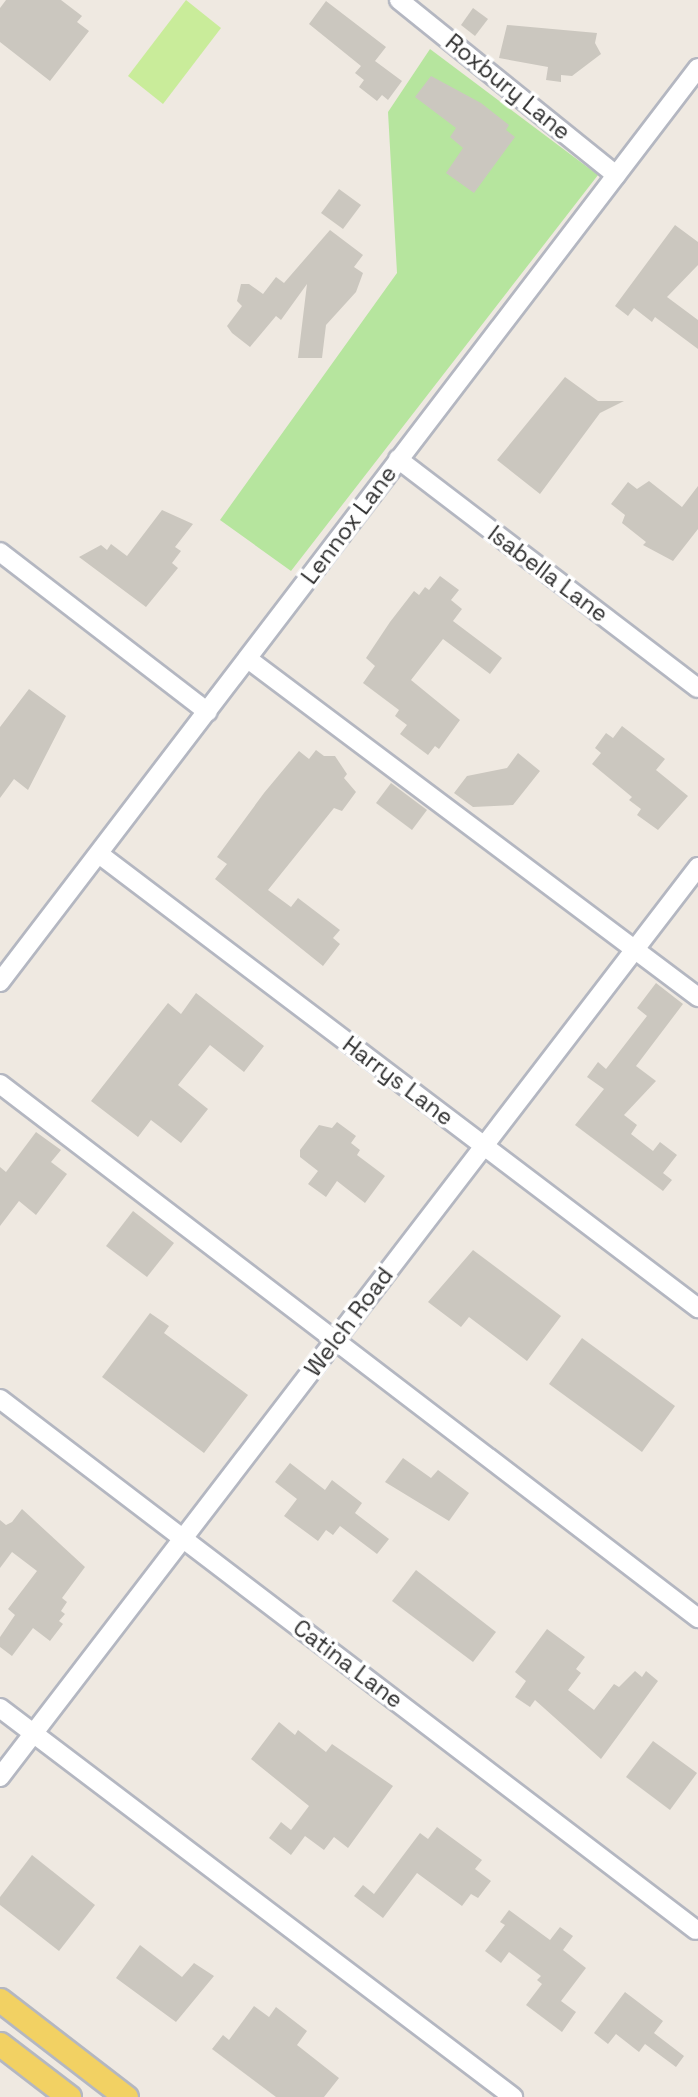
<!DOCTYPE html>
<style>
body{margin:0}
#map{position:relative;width:698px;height:2097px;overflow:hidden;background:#efe9e1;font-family:"Space Grotesk",sans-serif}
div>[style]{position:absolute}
.green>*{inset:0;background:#b6e59e}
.pitch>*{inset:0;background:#c9ec9a}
.building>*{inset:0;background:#cbc7bf}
.roads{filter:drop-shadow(2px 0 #b4b7c1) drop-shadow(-2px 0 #b4b7c1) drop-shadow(0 2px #b4b7c1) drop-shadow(0 -2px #b4b7c1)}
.minor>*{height:18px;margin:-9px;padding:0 9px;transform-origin:9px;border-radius:9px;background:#fff}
.major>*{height:23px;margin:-11.5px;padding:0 11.5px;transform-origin:11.5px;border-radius:11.5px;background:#f2d163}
span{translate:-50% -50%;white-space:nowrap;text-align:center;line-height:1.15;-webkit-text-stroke:7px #fff;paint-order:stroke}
.street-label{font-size:23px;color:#2e2e2e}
</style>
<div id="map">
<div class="green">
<i style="clip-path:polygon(430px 49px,598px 175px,291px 571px,220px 520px,397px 273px,388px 112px)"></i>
</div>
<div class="pitch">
<i style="clip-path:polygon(186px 0,221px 28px,163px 104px,128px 76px)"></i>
</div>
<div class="building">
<i style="clip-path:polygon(6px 0,61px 0,82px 16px,77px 22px,89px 31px,50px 81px,0 42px,0 8px)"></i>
<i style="clip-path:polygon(326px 1px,386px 47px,375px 61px,402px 81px,388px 100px,382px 95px,377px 101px,359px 87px,364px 80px,355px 73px,361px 66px,309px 24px)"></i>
<i style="clip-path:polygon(473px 8px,488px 19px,475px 36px,461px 25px)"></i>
<i style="clip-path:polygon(507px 25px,597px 33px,595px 43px,601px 54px,572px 76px,561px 75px,561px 82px,546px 80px,548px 67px,499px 58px)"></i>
<i style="clip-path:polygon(431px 76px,481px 103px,509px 125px,506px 130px,515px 137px,474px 193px,446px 173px,463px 148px,450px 137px,456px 128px,415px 97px)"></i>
<i style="clip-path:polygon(339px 189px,361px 205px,343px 229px,321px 213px)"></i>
<i style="clip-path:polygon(675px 225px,698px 242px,698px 265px,667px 297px,698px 320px,698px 349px,655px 317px,652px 322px,634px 308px,628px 316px,615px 306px)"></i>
<i style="clip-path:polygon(330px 230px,363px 255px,354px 267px,363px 273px,356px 292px,326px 325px,322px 358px,298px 358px,307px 284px,281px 320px,276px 316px,250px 347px,232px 333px,227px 326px,242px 306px,237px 301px,241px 284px,249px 284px,263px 294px,276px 277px,284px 283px)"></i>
<i style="clip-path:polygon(565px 377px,598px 401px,624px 401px,600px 413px,540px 494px,497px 460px)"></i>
<i style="clip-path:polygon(649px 481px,682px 507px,698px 486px,698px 529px,673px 561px,643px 545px,646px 542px,622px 523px,625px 515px,611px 504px,628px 482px,637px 489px)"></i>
<i style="clip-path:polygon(162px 510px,193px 524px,175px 547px,181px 551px,172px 563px,178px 568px,146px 607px,79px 557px,101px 545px,107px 550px,111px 544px,127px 556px)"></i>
<i style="clip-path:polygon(440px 576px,459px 590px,451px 600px,462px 609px,453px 621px,502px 658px,490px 674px,443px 639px,411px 680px,460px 720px,439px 749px,435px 746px,428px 755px,400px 734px,407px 725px,395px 716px,399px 710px,363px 683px,375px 666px,366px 658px,390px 622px,414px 591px,419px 595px,425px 587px,429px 590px)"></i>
<i style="clip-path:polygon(29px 689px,66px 716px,28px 790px,14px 779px,0 798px,0 727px)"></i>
<i style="clip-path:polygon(622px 726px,665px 759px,656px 770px,688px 796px,658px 830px,637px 815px,641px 809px,629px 800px,632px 797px,592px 764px,601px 753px,595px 748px,606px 733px,613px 738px)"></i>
<i style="clip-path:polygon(316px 750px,324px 756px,335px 756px,347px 774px,344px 778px,356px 792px,342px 811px,334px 808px,268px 890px,291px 907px,298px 898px,340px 930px,333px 938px,340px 944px,323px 966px,215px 879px,227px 864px,217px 857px,264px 793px,299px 751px,309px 759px)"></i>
<i style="clip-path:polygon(518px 753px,540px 771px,513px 805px,473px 807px,454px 793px,467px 776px,507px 768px)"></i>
<i style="clip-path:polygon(391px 783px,427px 810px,412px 830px,376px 803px)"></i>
<i style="clip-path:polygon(656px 983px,683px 1004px,636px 1066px,656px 1081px,624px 1115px,637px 1125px,631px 1134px,653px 1151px,660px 1142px,677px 1155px,663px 1173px,672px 1180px,663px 1191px,575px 1125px,604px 1089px,587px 1077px,598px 1062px,606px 1069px,647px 1016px,637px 1008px)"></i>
<i style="clip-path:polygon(196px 993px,264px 1046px,244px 1072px,210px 1045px,178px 1085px,208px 1109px,181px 1143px,151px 1120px,138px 1137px,91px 1101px,168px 1003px,181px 1014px)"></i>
<i style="clip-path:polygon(337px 1122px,356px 1136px,351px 1143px,360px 1150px,357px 1155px,385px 1176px,365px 1203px,337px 1181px,326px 1197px,308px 1184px,318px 1171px,300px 1157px,300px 1150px,319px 1125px,332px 1128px)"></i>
<i style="clip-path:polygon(36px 1132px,61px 1150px,51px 1162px,67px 1174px,36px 1215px,19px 1201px,0 1226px,0 1167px,6px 1172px)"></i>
<i style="clip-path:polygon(133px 1211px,174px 1243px,147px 1277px,106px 1246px)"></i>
<i style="clip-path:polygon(473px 1250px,561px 1316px,527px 1361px,469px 1317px,461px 1327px,428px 1302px)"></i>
<i style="clip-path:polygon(150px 1313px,169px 1326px,164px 1333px,248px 1395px,204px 1453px,102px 1377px)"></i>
<i style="clip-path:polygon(582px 1338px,675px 1406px,642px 1452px,549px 1384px)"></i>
<i style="clip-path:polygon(403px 1458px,431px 1478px,438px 1470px,469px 1493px,449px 1521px,385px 1482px)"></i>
<i style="clip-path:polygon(290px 1463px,325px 1490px,332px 1480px,362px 1503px,355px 1513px,389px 1539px,377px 1554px,340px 1526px,333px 1535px,326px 1530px,318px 1541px,284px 1516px,297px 1499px,275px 1482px)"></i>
<i style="clip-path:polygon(22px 1509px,85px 1567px,62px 1598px,67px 1602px,61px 1611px,65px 1614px,59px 1621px,63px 1624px,50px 1641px,33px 1628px,12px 1656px,0 1647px,0 1637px,15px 1615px,8px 1609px,37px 1571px,12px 1552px,0 1568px,0 1520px,6px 1525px,12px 1522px)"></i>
<i style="clip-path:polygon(416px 1570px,496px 1632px,473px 1662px,392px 1601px)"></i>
<i style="clip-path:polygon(547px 1629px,585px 1657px,576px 1669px,581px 1673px,568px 1690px,594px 1710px,614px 1684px,619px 1687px,635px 1671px,642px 1677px,646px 1671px,658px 1681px,601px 1759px,535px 1700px,530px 1707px,515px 1697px,526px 1681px,515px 1672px)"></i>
<i style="clip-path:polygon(279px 1722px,295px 1735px,298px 1730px,326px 1752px,332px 1744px,393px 1786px,348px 1848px,334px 1837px,324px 1850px,305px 1836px,291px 1855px,269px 1838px,281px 1822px,291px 1830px,309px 1806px,251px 1759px)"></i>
<i style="clip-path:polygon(653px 1741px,697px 1773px,670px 1810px,626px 1777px)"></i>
<i style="clip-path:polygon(437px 1827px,482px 1860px,475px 1869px,491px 1881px,478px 1898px,471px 1894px,462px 1906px,417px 1873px,383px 1918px,354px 1896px,363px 1885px,374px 1894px,420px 1833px,428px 1839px)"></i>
<i style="clip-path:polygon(32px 1855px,95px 1905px,59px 1951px,0 1905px,0 1897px)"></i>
<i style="clip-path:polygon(509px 1910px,550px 1940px,560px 1927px,573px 1936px,563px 1950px,586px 1968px,561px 2001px,576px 2012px,562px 2032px,526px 2005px,542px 1984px,537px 1980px,541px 1976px,509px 1952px,501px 1963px,485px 1951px,505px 1925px,500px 1922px)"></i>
<i style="clip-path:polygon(140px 1945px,182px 1977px,194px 1963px,214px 1976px,176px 2022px,116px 1978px)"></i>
<i style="clip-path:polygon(625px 1992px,663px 2021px,654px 2033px,684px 2056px,676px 2067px,645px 2044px,639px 2052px,616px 2034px,608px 2044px,594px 2033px)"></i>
<i style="clip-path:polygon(254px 2006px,269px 2017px,276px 2007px,307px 2031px,297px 2045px,339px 2078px,324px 2097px,276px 2097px,212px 2049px,223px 2035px,229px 2040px)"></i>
</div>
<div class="roads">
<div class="minor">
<i style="left:399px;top:0;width:279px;rotate:38.9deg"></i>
<i style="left:398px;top:459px;width:377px;rotate:37.4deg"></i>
<i style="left:0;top:552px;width:262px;rotate:37.6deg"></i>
<i style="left:248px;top:659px;width:563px;rotate:36.91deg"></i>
<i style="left:99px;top:854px;width:752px;rotate:37.16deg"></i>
<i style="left:0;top:982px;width:1150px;rotate:-52.63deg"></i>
<i style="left:0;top:1084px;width:879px;rotate:37.42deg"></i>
<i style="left:0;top:1399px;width:875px;rotate:37.34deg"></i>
<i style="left:0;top:1708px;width:644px;rotate:37.17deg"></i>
<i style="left:0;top:1777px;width:1147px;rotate:-52.51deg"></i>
</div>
<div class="major">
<i style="left:0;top:2000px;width:159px;rotate:37.6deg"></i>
<i style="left:0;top:2044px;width:87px;rotate:37.5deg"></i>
</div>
</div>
<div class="street-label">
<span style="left:508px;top:87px;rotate:39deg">Roxbury Lane</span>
<span style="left:349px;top:525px;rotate:-53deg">Lennox Lane</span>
<span style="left:548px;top:574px;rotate:37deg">Isabella Lane</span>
<span style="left:398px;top:1081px;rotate:37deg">Harrys Lane</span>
<span style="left:349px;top:1322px;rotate:-53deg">Welch Road</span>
<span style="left:348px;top:1664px;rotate:37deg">Catina Lane</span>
</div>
</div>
